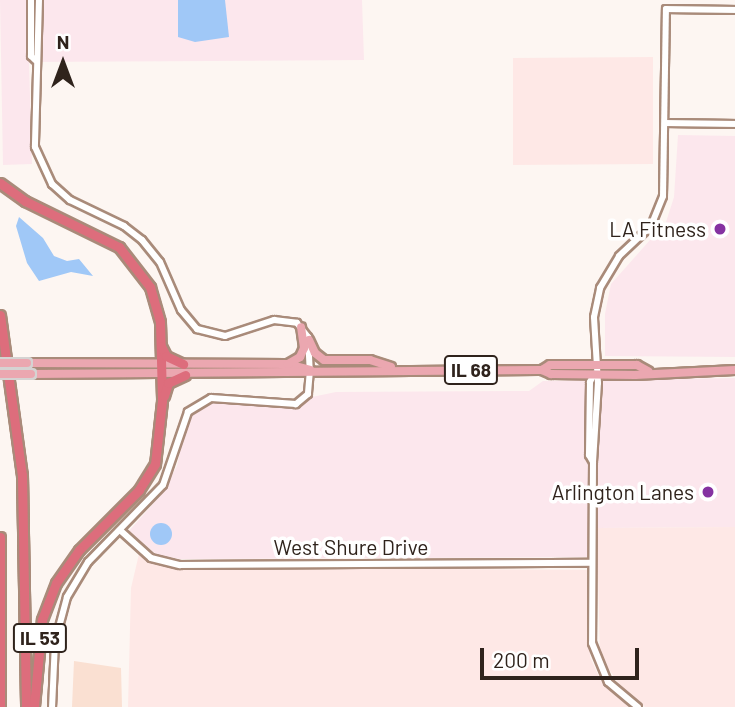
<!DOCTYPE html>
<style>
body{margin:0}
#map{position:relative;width:735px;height:707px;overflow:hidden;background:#fdf6f2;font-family:Barlow,sans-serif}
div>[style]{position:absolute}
.commercial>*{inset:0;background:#fce7ed}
.industrial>*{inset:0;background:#fee8e6}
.green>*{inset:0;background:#fae0d2}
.water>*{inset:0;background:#a0c8f7}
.round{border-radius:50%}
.roads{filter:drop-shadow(2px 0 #a98b7a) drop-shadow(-2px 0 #a98b7a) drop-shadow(0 2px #a98b7a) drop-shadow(0 -2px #a98b7a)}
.minor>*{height:6px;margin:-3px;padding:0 3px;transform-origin:3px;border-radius:3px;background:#fff}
.major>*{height:8px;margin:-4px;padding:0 4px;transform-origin:4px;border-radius:4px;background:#eba7b0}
.highway>*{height:9px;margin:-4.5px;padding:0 4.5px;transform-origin:4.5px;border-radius:4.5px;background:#dd6d7c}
.bridges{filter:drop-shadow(2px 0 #d5d3d2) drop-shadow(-2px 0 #d5d3d2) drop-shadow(0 2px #d5d3d2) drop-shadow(0 -2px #d5d3d2)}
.major-bridge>*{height:8px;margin:-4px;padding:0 4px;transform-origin:4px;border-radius:4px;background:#eba7b0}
.dots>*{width:19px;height:19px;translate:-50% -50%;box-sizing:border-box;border:4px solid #fff;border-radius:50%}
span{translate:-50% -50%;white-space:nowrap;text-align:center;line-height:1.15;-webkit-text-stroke:7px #fff;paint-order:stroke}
.shield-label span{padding:2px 5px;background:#fff;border:2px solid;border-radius:5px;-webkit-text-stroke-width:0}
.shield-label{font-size:19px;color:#2f231c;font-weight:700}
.poi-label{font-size:21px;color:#2f231c}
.right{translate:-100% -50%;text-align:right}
.street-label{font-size:21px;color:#2f231c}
.north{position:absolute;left:28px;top:28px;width:70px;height:70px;-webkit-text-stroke:5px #fff;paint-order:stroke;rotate:0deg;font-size:19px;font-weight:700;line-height:28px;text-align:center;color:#2f231c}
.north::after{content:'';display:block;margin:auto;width:24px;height:32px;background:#2f231c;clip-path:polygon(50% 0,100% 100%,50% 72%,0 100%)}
.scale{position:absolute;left:480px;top:648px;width:159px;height:32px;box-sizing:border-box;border:4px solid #2f231c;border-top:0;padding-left:9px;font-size:21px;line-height:24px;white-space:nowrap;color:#2f231c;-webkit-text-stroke:5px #fff;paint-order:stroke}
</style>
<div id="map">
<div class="commercial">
<i style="clip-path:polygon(0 0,362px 0,364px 60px,29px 62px,32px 164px,3px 165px)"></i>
<i style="clip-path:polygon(678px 135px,735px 136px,735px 357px,605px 356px,605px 314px,611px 284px,666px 222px,674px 197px)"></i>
<i style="clip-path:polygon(735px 378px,735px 527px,597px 528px,597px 557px,180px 559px,157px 555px,129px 531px,161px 495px,177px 466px,187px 421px,205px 402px,297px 408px,312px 397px,336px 392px,529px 391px,543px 381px)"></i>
</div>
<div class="industrial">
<i style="clip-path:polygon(653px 57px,653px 164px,513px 165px,513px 58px)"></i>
<i style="clip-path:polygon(735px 527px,735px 707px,645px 707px,620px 685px,600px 657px,597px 528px)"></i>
<i style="clip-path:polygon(139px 554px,168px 567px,588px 570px,590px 657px,601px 681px,629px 707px,128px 707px,131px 588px)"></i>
</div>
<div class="green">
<i style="clip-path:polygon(74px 661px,121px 668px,122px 707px,72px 707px)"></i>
</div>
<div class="water">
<i style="clip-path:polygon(178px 0,225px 0,229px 37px,195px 42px,178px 37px)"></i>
<i style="clip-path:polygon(19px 217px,43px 238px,54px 256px,67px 261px,79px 259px,93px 276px,71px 272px,39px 281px,27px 263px,16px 226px)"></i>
<i class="round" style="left:150px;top:523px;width:22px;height:22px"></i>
</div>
<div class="roads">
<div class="minor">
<i style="left:31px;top:0;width:56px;rotate:90deg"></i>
<i style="left:31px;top:56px;width:6px;rotate:45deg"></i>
<i style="left:39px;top:0;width:147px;rotate:91.6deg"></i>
<i style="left:35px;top:147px;width:41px;rotate:65.3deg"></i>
<i style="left:52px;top:184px;width:24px;rotate:42deg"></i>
<i style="left:70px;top:200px;width:60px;rotate:25.7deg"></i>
<i style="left:124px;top:226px;width:23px;rotate:38deg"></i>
<i style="left:142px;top:240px;width:28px;rotate:51deg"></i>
<i style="left:160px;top:262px;width:52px;rotate:66.4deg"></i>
<i style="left:181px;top:310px;width:25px;rotate:50deg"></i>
<i style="left:197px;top:329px;width:29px;rotate:14deg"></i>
<i style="left:225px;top:336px;width:52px;rotate:-18.1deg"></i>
<i style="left:274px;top:320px;width:23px;rotate:7deg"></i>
<i style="left:297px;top:323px;width:18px;rotate:52deg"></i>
<i style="left:308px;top:337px;width:33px;rotate:87deg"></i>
<i style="left:310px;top:370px;width:24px;rotate:95deg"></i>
<i style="left:308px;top:394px;width:16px;rotate:140deg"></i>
<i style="left:296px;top:404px;width:85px;rotate:-176deg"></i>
<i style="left:211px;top:398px;width:27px;rotate:149deg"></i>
<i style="left:188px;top:412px;width:77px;rotate:108.9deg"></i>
<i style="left:163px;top:485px;width:107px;rotate:134.2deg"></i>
<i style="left:88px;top:562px;width:41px;rotate:121deg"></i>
<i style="left:67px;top:597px;width:47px;rotate:104.9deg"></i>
<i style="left:55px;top:642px;width:65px;rotate:92.6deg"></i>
<i style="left:667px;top:123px;width:68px;rotate:0.8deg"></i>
<i style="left:594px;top:374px;width:9px;rotate:117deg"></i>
<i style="left:590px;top:382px;width:73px;rotate:90.8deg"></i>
<i style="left:589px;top:455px;width:8px;rotate:60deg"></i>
<i style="left:593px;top:462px;width:181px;rotate:90.3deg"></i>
<i style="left:592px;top:643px;width:42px;rotate:67.7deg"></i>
<i style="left:608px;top:682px;width:39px;rotate:40deg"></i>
<i style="left:593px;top:462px;width:79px;rotate:-86.4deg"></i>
<i style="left:598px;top:383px;width:66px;rotate:-93.5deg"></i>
<i style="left:594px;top:317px;width:30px;rotate:-78deg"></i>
<i style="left:600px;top:288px;width:37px;rotate:-59deg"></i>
<i style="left:619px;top:256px;width:44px;rotate:-43.2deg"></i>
<i style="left:651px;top:226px;width:32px;rotate:-68deg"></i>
<i style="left:663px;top:196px;width:187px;rotate:-89.1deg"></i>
<i style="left:666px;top:9px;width:69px;rotate:0.8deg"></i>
<i style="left:121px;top:531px;width:40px;rotate:42deg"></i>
<i style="left:151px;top:558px;width:30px;rotate:14deg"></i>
<i style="left:180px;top:565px;width:412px;rotate:-0.3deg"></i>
</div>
<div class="major">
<i style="left:309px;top:340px;width:14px;rotate:65deg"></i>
<i style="left:315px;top:353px;width:11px;rotate:38deg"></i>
<i style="left:324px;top:360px;width:46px"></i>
<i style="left:370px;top:360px;width:22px;rotate:18deg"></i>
<i style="left:27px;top:363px;width:261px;rotate:0.2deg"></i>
<i style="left:288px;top:364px;width:23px;rotate:15deg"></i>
<i style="left:288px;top:364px;width:14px;rotate:-30deg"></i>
<i style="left:300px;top:357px;width:10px;rotate:-66deg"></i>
<i style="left:304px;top:348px;width:21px;rotate:-98deg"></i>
<i style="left:542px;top:370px;width:9px;rotate:-32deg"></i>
<i style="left:550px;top:365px;width:87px"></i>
<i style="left:637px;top:365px;width:13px;rotate:29deg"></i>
<i style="left:31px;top:374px;width:511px;rotate:-0.45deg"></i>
<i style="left:542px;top:370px;width:10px;rotate:24deg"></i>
<i style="left:551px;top:374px;width:84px;rotate:0.7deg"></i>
<i style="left:635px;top:375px;width:100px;rotate:-2.9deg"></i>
</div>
<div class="highway">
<i style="left:0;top:183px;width:31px;rotate:36deg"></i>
<i style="left:25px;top:201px;width:105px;rotate:26.1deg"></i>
<i style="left:119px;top:247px;width:51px;rotate:52.2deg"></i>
<i style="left:150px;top:287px;width:36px;rotate:74deg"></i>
<i style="left:160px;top:322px;width:79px;rotate:88.5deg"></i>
<i style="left:162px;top:401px;width:63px;rotate:96.3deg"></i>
<i style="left:155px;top:464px;width:31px;rotate:122deg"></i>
<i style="left:139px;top:490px;width:85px;rotate:135deg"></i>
<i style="left:79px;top:550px;width:40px;rotate:124.9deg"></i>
<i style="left:56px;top:583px;width:40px;rotate:111deg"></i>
<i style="left:42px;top:620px;width:87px;rotate:95.3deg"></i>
<i style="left:0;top:315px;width:162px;rotate:82.2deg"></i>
<i style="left:22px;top:475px;width:232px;rotate:89deg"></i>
<i style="left:161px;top:346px;width:11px;rotate:63deg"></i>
<i style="left:166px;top:356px;width:19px;rotate:25deg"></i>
<i style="left:164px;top:396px;width:14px;rotate:-73deg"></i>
<i style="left:168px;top:383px;width:19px;rotate:-25deg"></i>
<i style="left:0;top:537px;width:170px;rotate:90deg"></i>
</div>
</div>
<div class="bridges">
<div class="major-bridge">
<i style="left:0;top:363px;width:27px"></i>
<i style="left:0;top:374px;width:31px"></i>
</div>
</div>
<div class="dots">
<i style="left:720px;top:229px;background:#8532a1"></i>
<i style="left:708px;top:492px;background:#8532a1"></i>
</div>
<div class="shield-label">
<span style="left:471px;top:370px">IL 68</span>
<span style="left:40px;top:638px">IL 53</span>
</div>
<div class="poi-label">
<span class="right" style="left:706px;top:229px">LA Fitness</span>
<span class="right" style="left:694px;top:492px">Arlington Lanes</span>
</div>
<div class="street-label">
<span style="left:351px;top:547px">West Shure Drive</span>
</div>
<div class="north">N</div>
<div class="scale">200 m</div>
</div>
